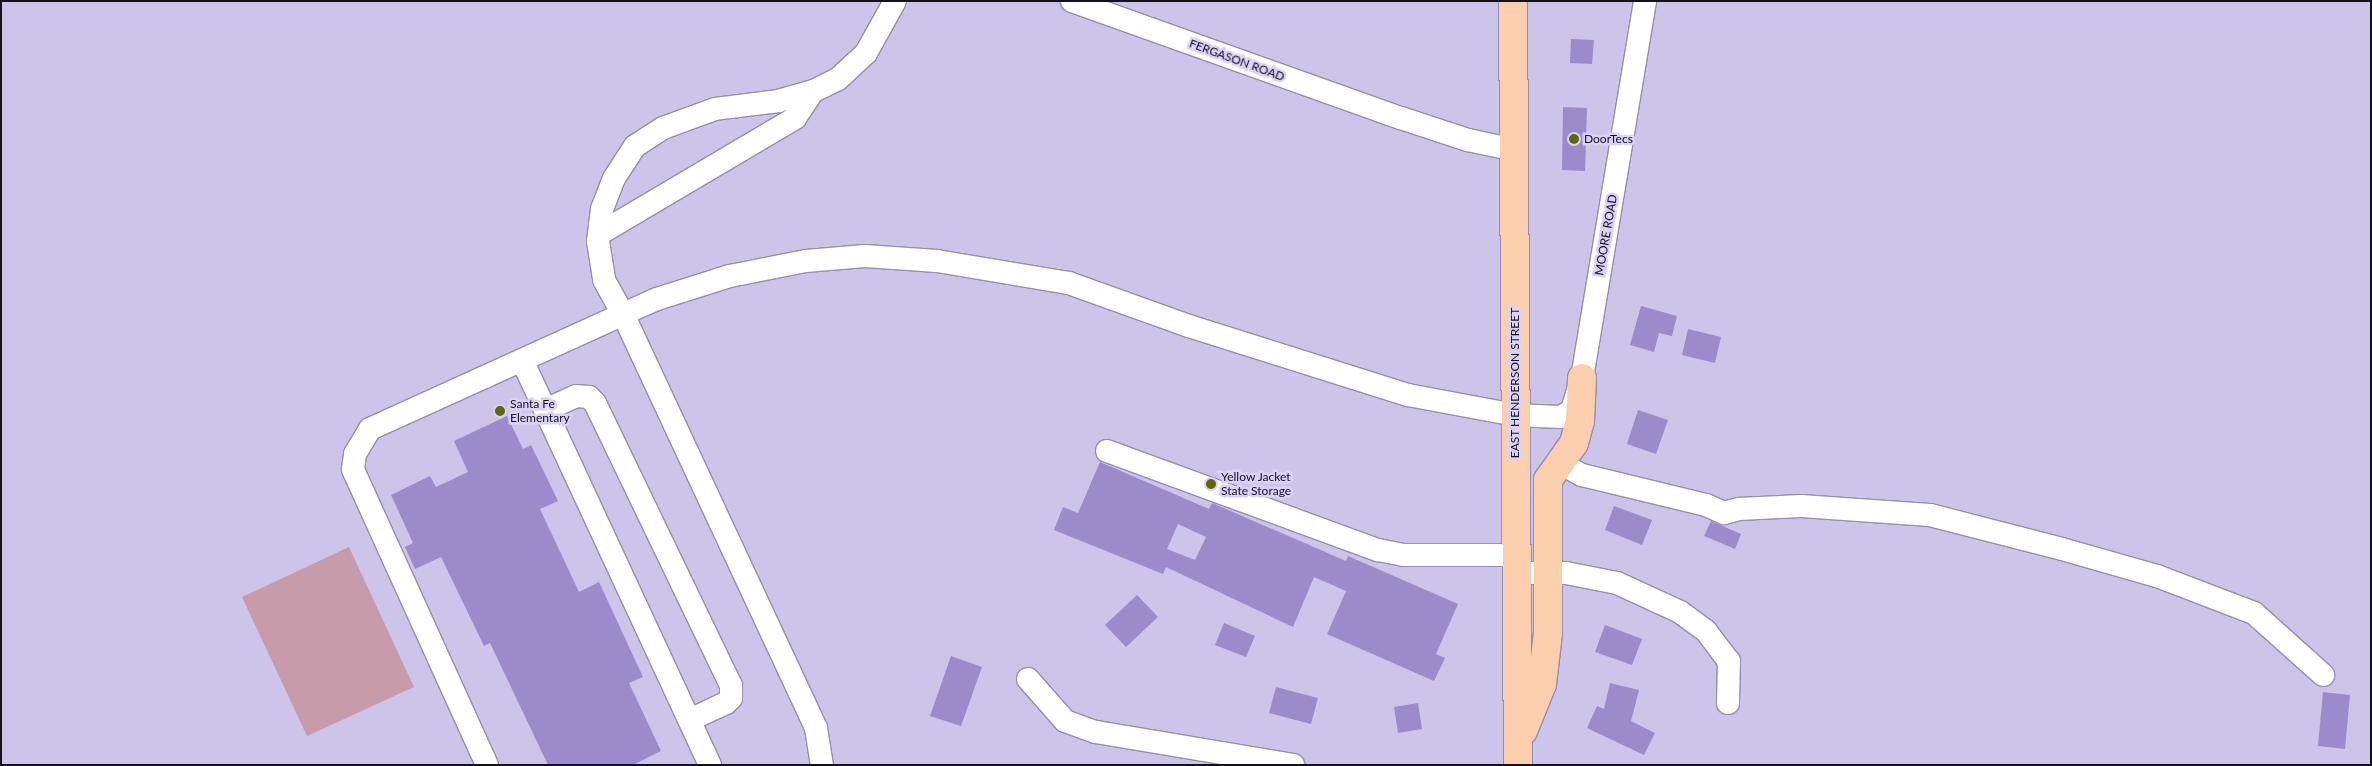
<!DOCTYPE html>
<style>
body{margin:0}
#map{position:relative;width:2372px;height:766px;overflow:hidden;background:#ccc4e9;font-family:Lato,sans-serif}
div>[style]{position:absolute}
.green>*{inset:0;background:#c89bab}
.building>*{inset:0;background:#9b8bcb}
.roads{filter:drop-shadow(1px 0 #958daf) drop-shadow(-1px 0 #958daf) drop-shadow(0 1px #958daf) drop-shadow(0 -1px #958daf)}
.minor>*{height:22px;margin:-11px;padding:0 11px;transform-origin:11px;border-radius:11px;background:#fff}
.major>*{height:28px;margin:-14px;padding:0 14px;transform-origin:14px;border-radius:14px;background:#fbceae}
.dots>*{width:14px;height:14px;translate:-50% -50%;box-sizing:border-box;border:2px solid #d9d1f6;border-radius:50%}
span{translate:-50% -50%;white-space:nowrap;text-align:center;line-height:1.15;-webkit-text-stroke:5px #d9d1f6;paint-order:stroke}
.street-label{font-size:12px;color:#14111e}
.poi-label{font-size:12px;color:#14111e}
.left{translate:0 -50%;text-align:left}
.frame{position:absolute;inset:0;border:2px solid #14111e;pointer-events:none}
</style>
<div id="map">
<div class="green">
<i style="clip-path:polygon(349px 547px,414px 687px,307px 736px,242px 597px)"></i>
</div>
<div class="building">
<i style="clip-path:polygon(1571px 39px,1594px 40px,1592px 64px,1570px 63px)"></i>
<i style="clip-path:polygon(1563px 107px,1587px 108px,1585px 171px,1562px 170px)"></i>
<i style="clip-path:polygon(1641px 306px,1677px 316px,1672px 336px,1659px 333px,1654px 352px,1630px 345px)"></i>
<i style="clip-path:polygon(1688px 329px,1721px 337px,1715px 363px,1682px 355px)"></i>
<i style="clip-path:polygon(1638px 410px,1668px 420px,1656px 454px,1627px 444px)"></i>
<i style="clip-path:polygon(507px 416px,523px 449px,531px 445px,558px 501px,540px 509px,579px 592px,599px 582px,643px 677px,629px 683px,661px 751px,633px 765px,548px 765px,490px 643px,484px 646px,441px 557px,415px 569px,405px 547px,413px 543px,391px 495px,430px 476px,436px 487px,468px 472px,454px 441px)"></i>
<i style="clip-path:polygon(evenodd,1100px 462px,1209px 509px,1212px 503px,1346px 561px,1348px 556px,1458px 604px,1436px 654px,1445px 658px,1434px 681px,1327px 634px,1346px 591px,1314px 577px,1293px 627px,1166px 567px,1163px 574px,1054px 530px,1063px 507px,1078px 513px,1100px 462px,1178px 524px,1206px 537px,1195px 560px,1167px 549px,1178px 524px)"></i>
<i style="clip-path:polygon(1614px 506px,1652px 520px,1642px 545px,1605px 530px)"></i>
<i style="clip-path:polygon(1711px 521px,1741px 534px,1735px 549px,1704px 536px)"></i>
<i style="clip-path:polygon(1137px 595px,1158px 617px,1126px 647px,1105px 625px)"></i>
<i style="clip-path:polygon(1224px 623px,1255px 636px,1246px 657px,1215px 645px)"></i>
<i style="clip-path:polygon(1605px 625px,1642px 639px,1632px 665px,1595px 652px)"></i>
<i style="clip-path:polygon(951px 656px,982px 667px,961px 726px,930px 716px)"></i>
<i style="clip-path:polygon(1610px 683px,1639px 690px,1631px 721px,1655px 733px,1644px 755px,1587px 728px,1597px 706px,1604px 709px)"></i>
<i style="clip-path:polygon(1276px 687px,1318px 698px,1311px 724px,1269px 713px)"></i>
<i style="clip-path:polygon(2323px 692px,2350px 695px,2345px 749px,2318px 746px)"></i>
<i style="clip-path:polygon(1418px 703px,1422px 729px,1398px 733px,1394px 707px)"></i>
</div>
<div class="roads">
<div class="minor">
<i style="left:895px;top:1px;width:60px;rotate:119.1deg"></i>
<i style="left:866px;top:53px;width:38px;rotate:137deg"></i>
<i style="left:838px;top:79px;width:28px;rotate:154deg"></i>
<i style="left:813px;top:91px;width:35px;rotate:164deg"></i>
<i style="left:779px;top:101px;width:64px;rotate:172.9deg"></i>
<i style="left:715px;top:109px;width:55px;rotate:159.9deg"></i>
<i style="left:663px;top:128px;width:33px;rotate:147deg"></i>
<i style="left:635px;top:146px;width:38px;rotate:123deg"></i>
<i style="left:614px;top:178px;width:33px;rotate:111deg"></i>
<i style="left:602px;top:209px;width:32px;rotate:97deg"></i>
<i style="left:598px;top:241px;width:39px;rotate:81deg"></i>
<i style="left:604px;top:280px;width:39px;rotate:61deg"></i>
<i style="left:623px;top:314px;width:37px;rotate:-24deg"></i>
<i style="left:657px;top:299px;width:77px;rotate:-17.5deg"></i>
<i style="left:730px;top:276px;width:77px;rotate:-11.2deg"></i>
<i style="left:806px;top:261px;width:59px;rotate:-4.8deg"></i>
<i style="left:865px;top:256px;width:72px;rotate:4deg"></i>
<i style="left:937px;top:261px;width:134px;rotate:9.5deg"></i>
<i style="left:1069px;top:283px;width:127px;rotate:19.7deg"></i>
<i style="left:1189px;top:326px;width:230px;rotate:17.5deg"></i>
<i style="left:1408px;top:395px;width:109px;rotate:10.6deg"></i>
<i style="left:1515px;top:415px;width:46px;rotate:2.5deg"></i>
<i style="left:1561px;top:417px;width:13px;rotate:-32deg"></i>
<i style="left:1572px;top:410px;width:34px;rotate:-73deg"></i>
<i style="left:1582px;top:378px;width:382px;rotate:-80.5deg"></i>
<i style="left:1072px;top:1px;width:349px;rotate:19.6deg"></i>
<i style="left:1401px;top:118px;width:71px;rotate:18.2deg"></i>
<i style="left:1468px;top:140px;width:48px;rotate:12deg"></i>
<i style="left:599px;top:234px;width:228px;rotate:-30.6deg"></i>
<i style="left:795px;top:118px;width:32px;rotate:-56deg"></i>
<i style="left:522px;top:360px;width:447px;rotate:65.1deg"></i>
<i style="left:545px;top:410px;width:34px;rotate:-24deg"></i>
<i style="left:576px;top:396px;width:13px;rotate:4deg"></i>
<i style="left:589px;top:397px;width:8px;rotate:45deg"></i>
<i style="left:595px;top:403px;width:313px;rotate:64.3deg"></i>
<i style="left:731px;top:685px;width:13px;rotate:90deg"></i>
<i style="left:731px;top:698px;width:7px;rotate:135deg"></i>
<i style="left:726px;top:703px;width:40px;rotate:155deg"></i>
<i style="left:1107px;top:451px;width:289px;rotate:20.1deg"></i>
<i style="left:1378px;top:550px;width:25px;rotate:11deg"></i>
<i style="left:1403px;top:555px;width:114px"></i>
<i style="left:1560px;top:463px;width:25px;rotate:29deg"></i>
<i style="left:1582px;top:475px;width:128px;rotate:13.6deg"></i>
<i style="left:1706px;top:505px;width:20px;rotate:24deg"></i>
<i style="left:1724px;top:513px;width:16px;rotate:-15deg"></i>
<i style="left:1739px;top:509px;width:62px;rotate:-2.8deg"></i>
<i style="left:1801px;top:506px;width:129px;rotate:4deg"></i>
<i style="left:1930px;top:515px;width:136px;rotate:14.4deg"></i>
<i style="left:2062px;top:549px;width:99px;rotate:15.9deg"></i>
<i style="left:2157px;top:576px;width:104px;rotate:20.9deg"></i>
<i style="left:2254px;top:613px;width:93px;rotate:41.9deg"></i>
<i style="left:1517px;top:573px;width:49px"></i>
<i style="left:1566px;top:573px;width:52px;rotate:11.1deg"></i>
<i style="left:1617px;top:583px;width:69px;rotate:24.7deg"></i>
<i style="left:1680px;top:612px;width:32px;rotate:36deg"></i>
<i style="left:1706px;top:631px;width:38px;rotate:53deg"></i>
<i style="left:1729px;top:661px;width:42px;rotate:91.4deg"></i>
<i style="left:1028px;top:679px;width:56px;rotate:48.6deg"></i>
<i style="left:1065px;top:721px;width:33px;rotate:20deg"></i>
<i style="left:1096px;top:732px;width:200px;rotate:9.5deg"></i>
<i style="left:487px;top:765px;width:325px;rotate:-114.4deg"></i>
<i style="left:353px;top:469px;width:15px;rotate:-82deg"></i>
<i style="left:355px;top:454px;width:29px;rotate:-59deg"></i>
<i style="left:370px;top:429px;width:278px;rotate:-24.4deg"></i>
<i style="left:623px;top:314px;width:457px;rotate:65deg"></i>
<i style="left:816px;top:728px;width:37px;rotate:81deg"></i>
</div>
<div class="major">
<i style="left:1513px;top:1px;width:764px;rotate:89.63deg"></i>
<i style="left:1523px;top:731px;width:51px;rotate:-68deg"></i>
<i style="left:1542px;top:684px;width:51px;rotate:-83.3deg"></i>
<i style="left:1548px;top:633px;width:153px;rotate:-90deg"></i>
<i style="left:1548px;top:480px;width:45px;rotate:-54.9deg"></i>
<i style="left:1574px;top:443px;width:23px;rotate:-75deg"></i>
<i style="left:1580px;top:421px;width:43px;rotate:-87.3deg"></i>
</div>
</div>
<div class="dots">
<i style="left:1574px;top:139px;background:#5e6708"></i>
<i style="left:500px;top:411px;background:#5e6708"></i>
<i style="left:1211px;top:484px;background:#5e6708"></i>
</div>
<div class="street-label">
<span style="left:1237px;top:60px;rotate:20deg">FERGASON ROAD</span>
<span style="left:1606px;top:235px;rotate:-80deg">MOORE ROAD</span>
<span style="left:1515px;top:383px;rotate:-90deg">EAST HENDERSON STREET</span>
</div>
<div class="poi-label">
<span class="left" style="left:1584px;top:139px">DoorTecs</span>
<span class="left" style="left:510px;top:411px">Santa Fe<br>Elementary</span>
<span class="left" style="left:1221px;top:484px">Yellow Jacket<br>State Storage</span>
</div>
<div class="frame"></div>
</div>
